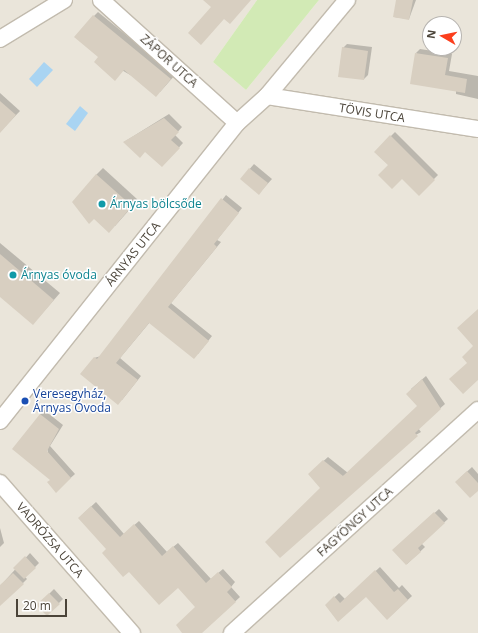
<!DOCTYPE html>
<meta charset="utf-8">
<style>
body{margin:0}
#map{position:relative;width:478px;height:633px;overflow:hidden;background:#f6f3ec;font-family:"Open Sans",sans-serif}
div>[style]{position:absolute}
.residential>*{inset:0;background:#eae5da}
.green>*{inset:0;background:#d2eab5}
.water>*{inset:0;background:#a9d4f2}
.shadow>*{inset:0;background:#0003}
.building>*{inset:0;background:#d8cfc1}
.roads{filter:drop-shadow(1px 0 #c2bbae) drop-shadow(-1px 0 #c2bbae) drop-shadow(0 1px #c2bbae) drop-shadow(0 -1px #c2bbae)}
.minor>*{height:16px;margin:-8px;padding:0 8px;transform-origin:8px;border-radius:8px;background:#fff}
.dots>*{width:11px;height:11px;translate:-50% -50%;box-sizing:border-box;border:2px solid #fff;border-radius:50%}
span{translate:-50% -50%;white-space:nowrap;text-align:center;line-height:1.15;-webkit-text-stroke:3px #fff;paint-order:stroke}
.street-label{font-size:12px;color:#4b4439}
.culture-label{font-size:12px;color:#0d838f}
.left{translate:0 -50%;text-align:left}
.transit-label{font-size:12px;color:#164399}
.north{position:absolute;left:422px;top:16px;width:40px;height:40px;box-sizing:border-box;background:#fff;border:1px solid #b7b4b0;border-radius:50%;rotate:279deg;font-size:11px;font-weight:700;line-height:16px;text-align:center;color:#4b4439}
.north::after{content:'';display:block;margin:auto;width:14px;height:18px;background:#fc3f1d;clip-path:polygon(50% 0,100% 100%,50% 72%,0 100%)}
.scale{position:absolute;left:16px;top:599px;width:51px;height:18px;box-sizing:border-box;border:2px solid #4b4439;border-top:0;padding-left:5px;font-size:12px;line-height:14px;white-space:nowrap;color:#4b4439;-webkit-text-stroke:3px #fff;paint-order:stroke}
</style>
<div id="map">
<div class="residential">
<i style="clip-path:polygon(evenodd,0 0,257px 0,213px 62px,246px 90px,319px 0,478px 0,478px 633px,0 633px,0 0,430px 24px,454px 24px,454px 48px,430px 48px,430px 24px)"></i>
</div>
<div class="green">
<i style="clip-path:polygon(257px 0,319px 0,246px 90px,213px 62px)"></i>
</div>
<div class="water">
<i style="clip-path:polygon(44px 62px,53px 70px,37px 87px,29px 79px)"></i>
<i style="clip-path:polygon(80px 106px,88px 113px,75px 131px,66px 124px)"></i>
</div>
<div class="shadow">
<i style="clip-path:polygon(397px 0,416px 0,409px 19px,394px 17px)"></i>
<i style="clip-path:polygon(98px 12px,175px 75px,160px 92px,99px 57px,94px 16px)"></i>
<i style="clip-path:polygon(347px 44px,372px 47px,368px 75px,364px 79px,343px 48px)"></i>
<i style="clip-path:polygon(420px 49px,452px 54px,449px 71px,478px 76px,478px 99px,456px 94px,456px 91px,416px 53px)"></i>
<i style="clip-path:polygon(0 93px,20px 111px,0 132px)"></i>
<i style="clip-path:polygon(169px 114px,182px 127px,175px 135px,183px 143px,162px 166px,145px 151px,124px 142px)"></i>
<i style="clip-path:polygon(395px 132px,438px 175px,419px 194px,375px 152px)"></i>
<i style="clip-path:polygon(254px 164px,272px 179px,263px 189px,241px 179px)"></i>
<i style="clip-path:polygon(103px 168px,138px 200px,115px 226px,96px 175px)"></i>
<i style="clip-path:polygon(226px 195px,242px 208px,217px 240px,221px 242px,171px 303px,212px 336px,198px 354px,150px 322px,120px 358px,141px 376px,122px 400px,94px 358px,101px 356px)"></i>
<i style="clip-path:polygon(0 243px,60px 293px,39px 317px,0 295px)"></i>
<i style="clip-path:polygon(426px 376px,445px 404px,418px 428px,421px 432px,322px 488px,309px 474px,328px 457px,348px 473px,419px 406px,411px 389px)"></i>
<i style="clip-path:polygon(44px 410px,63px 425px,50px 446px,75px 474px,56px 491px,40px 414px)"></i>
<i style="clip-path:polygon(472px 467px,478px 474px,478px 489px,460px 478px)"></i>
<i style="clip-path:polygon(96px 502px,124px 534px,139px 521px,167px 552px,178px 543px,211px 579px,223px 569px,235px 582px,231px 587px,240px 597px,201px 633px,184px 633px,197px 607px,178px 586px,129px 570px,107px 549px,83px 514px)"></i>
<i style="clip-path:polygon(439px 509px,448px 519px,421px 543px,425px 547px,407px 564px,398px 546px)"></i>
<i style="clip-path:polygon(0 528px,4px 543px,0 547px)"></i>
<i style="clip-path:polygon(30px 553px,39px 563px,25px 577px,27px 579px,23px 583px,2px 584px)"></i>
<i style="clip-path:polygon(380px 567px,399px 588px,402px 585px,412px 596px,387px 619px,366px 595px,338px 621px,326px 605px,339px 593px,345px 599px)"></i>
<i style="clip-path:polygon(54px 589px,63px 599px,47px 615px,38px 605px)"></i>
</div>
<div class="building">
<i style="clip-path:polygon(203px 0,251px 0,230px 24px,224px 19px,201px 45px,188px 33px,211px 7px)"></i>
<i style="clip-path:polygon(396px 0,413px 0,409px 20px,393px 17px)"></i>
<i style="clip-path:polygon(93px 15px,171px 79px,156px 97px,124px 70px,115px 81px,94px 62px,98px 57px,74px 37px)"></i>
<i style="clip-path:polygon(342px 47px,368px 51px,364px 80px,338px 77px)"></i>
<i style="clip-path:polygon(415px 53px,448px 58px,445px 75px,467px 79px,465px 93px,410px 84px)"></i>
<i style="clip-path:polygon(0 101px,16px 115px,0 133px)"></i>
<i style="clip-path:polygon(164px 118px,179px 132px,171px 140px,180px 148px,162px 167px,145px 152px,140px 158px,123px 142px)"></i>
<i style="clip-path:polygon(390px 135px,435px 180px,419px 196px,402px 179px,392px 189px,378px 175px,388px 165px,374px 152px)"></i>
<i style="clip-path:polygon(249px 168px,268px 183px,259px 195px,240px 179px)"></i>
<i style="clip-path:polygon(96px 174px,132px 206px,109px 233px,94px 219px,89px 224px,72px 202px)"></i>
<i style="clip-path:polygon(221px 198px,239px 213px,214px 244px,217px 247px,168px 307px,209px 341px,194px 359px,149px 323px,116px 363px,138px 380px,118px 405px,80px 374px,94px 357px,97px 359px)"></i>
<i style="clip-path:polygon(0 254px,54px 300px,33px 325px,0 297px)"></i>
<i style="clip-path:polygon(478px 309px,478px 380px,463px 394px,449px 379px,467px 363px,462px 357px,473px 346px,457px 328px)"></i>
<i style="clip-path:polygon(422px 379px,441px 409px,415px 433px,418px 436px,280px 558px,265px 542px,320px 488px,308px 474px,323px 460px,343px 476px,417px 406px,406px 394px)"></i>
<i style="clip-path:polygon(40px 414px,59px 429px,47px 451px,71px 478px,56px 493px,47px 482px,50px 480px,12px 449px)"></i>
<i style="clip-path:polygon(467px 471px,478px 483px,478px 491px,470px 498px,455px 482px)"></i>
<i style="clip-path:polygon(91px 506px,120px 537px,134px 524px,162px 556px,173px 546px,206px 583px,218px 572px,232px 587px,227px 592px,236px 602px,202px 633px,182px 633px,176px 625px,195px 607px,178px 588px,159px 605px,129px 572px,123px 577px,102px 553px,106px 549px,78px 518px)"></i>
<i style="clip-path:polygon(434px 512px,445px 523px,418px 548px,421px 552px,406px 565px,392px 550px)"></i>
<i style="clip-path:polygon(25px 556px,36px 568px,24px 579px,13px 568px)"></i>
<i style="clip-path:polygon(375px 570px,394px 592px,398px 589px,408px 600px,387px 620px,366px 597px,338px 622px,325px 605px,334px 596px,340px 603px)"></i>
<i style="clip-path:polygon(13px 573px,24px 584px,0 606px,0 585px)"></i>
<i style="clip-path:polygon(49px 593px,60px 604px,47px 616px,36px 605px)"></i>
</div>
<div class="roads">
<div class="minor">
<i style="left:101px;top:0;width:183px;rotate:42.1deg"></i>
<i style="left:0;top:39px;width:75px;rotate:-31.4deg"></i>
<i style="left:267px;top:96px;width:214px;rotate:8.9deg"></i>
<i style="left:0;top:421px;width:381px;rotate:-51.5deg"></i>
<i style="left:237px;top:123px;width:40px;rotate:-42deg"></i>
<i style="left:267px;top:96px;width:125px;rotate:-50.2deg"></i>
<i style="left:0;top:483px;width:200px;rotate:48.7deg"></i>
<i style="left:232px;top:633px;width:332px;rotate:-42.2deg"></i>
</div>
</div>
<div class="dots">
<i style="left:102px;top:204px;background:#0f9aa8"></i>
<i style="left:13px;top:275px;background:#0f9aa8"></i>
<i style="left:25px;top:401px;background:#1a4fb4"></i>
</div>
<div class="street-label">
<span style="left:169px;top:61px;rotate:42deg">ZÁPOR UTCA</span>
<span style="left:372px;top:113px;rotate:9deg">TÖVIS UTCA</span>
<span style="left:133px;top:254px;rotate:-51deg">ÁRNYAS UTCA</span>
<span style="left:355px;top:522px;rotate:-42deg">FAGYÖNGY UTCA</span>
<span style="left:50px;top:540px;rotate:49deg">VADRÓZSA UTCA</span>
</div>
<div class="culture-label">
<span class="left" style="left:110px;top:204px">Árnyas bölcsőde</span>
<span class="left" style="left:21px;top:275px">Árnyas óvoda</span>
</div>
<div class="transit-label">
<span class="left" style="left:33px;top:401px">Veresegyház,<br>Árnyas Óvoda</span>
</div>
<div class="north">N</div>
<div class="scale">20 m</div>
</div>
